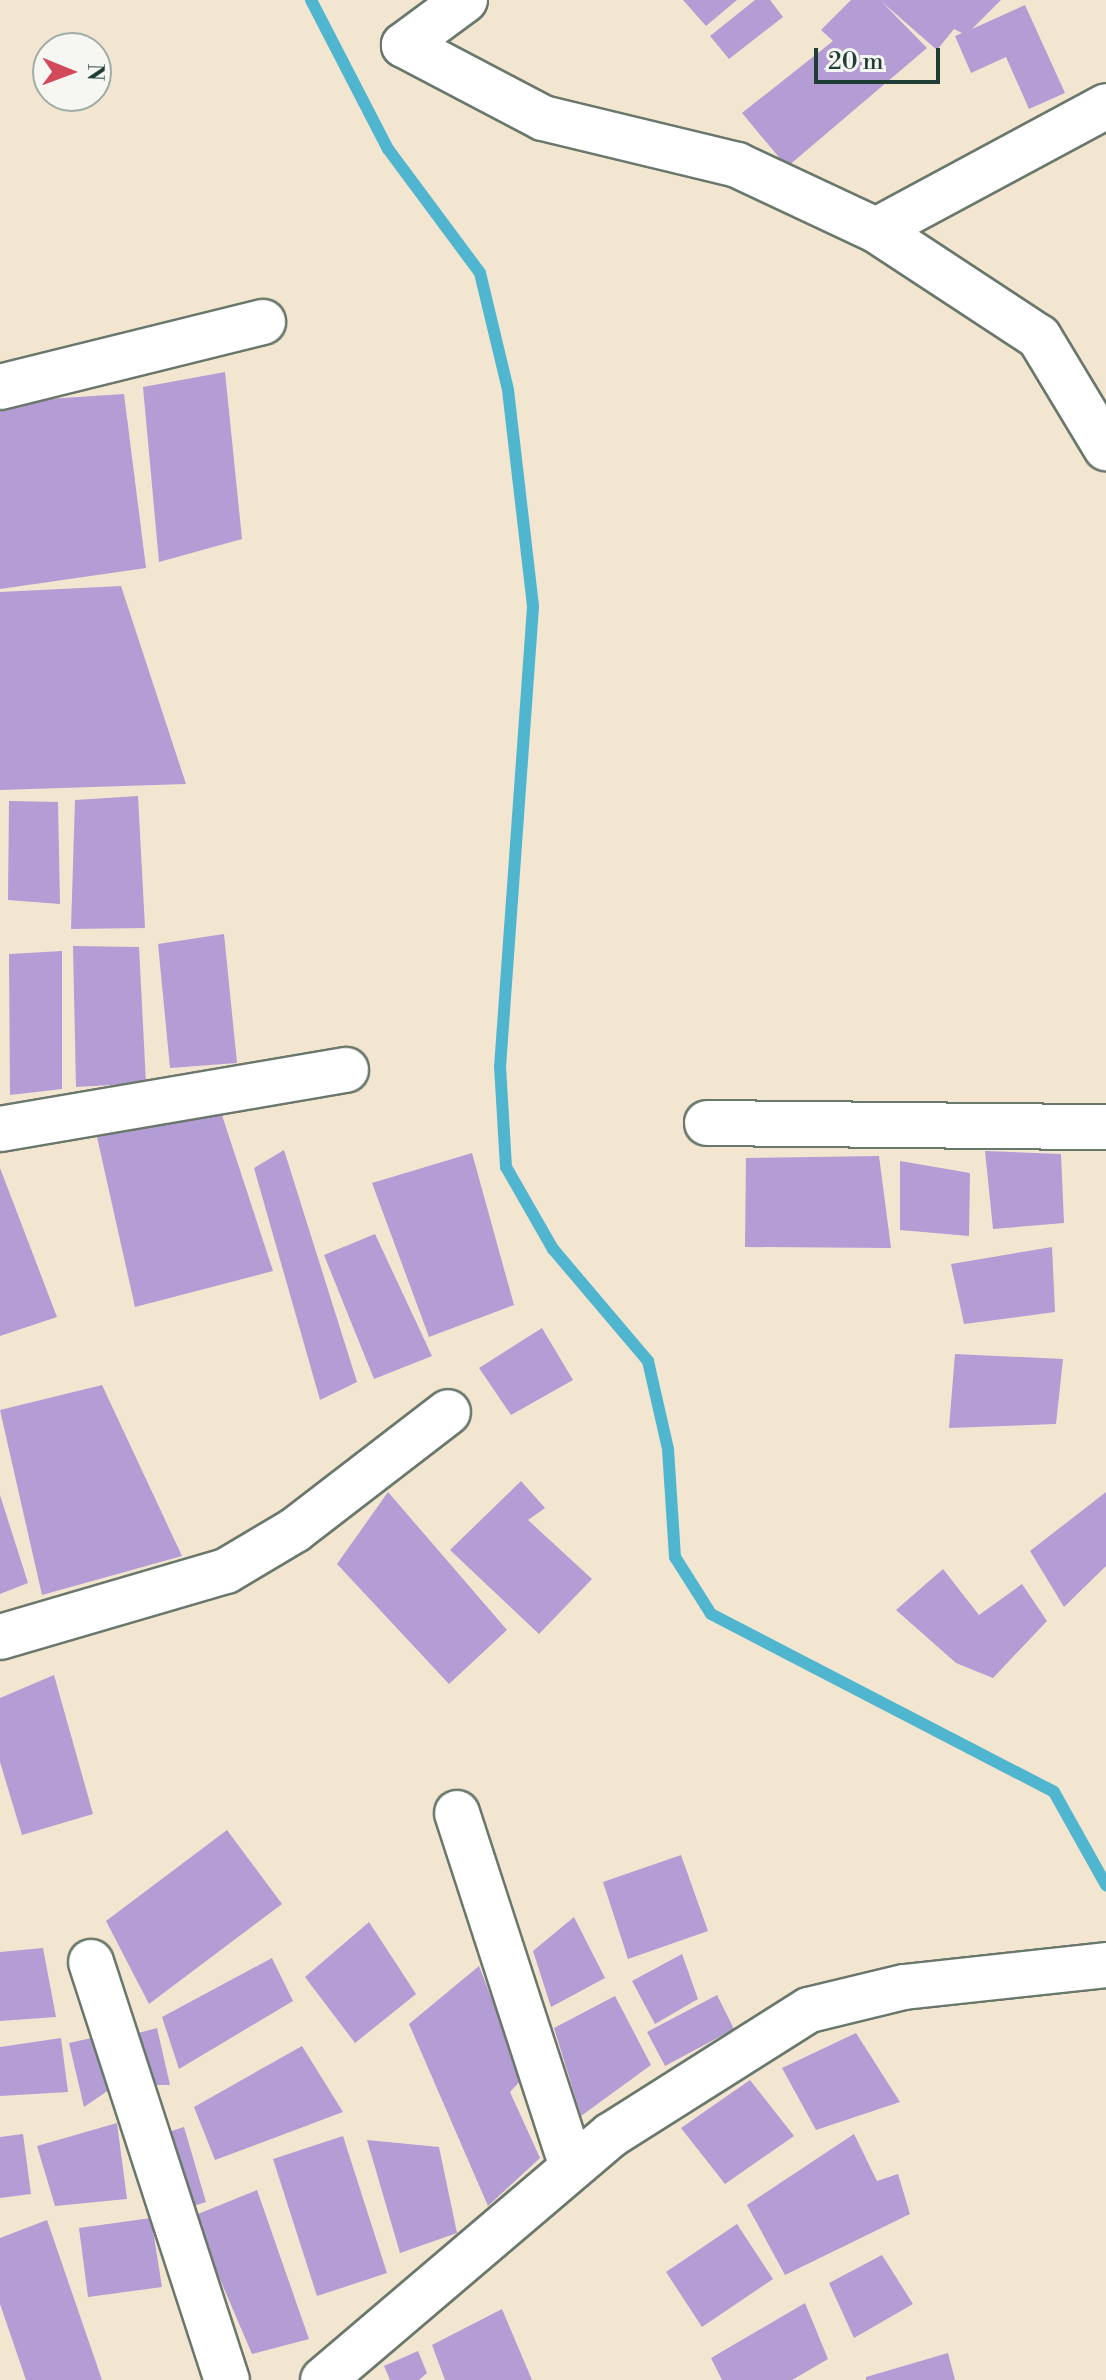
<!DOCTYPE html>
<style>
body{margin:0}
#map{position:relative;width:1106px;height:2380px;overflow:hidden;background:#f3e6d1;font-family:"Libre Bodoni",serif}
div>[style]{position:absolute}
.stream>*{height:12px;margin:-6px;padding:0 6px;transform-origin:6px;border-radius:6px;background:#50b5cf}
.building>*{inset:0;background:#b49cd5}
.roads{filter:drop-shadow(2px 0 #69786b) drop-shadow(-2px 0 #69786b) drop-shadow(0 2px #69786b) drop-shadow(0 -2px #69786b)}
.minor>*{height:44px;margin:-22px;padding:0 22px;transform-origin:22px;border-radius:22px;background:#fff}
span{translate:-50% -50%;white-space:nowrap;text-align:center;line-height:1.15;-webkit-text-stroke:8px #f6f6f2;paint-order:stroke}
.north{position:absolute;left:32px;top:32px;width:80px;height:80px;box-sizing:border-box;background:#f6f6f2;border:2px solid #a0aca6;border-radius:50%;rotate:91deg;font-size:22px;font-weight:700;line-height:32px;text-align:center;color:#1f3d34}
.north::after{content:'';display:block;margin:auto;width:28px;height:36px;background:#d1495b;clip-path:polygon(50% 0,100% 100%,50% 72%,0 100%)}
.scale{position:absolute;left:814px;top:48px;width:126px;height:36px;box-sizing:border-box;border:4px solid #1f3d34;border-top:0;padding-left:10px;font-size:24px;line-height:28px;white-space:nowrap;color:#1f3d34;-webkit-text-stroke:6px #f6f6f2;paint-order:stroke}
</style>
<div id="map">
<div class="stream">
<i style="left:311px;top:0;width:168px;rotate:62.7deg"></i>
<i style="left:388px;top:149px;width:154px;rotate:53.4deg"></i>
<i style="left:480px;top:273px;width:120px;rotate:76.5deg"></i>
<i style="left:508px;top:390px;width:218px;rotate:83.4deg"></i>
<i style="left:533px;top:607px;width:460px;rotate:94.1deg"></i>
<i style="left:500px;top:1066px;width:101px;rotate:86.6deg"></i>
<i style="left:506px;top:1167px;width:95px;rotate:60.2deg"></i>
<i style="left:553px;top:1249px;width:147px;rotate:49.7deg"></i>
<i style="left:648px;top:1361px;width:90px;rotate:77.2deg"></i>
<i style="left:668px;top:1449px;width:108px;rotate:86.3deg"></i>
<i style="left:675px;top:1557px;width:67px;rotate:57.7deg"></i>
<i style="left:711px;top:1614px;width:386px;rotate:27.4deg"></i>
<i style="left:1054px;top:1792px;width:107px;rotate:60.8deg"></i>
</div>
<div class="building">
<i style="clip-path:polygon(683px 0,737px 0,706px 26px)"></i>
<i style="clip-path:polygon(755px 0,770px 0,783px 17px,729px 59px,710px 36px)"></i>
<i style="clip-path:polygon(851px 0,1001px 0,972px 29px,1025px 5px,1065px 93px,1029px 109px,1006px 57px,971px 73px,955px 36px,962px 33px,954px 29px,937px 50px,882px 2px,927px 48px,787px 167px,742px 113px,833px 41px,821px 30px)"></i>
<i style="clip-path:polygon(225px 372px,242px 539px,159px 562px,143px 387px)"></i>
<i style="clip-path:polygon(124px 394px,146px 568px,0 589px,0 402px)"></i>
<i style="clip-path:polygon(121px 586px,186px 784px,0 790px,0 592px)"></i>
<i style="clip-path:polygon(138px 796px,145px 928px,71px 929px,75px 800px)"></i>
<i style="clip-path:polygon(9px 801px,58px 802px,60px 904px,8px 900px)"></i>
<i style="clip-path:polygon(224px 934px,237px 1063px,170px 1068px,158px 944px)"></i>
<i style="clip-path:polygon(73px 946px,139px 947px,146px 1083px,76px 1087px)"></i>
<i style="clip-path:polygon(62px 951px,62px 1089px,10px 1095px,9px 954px)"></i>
<i style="clip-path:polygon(219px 1106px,273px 1271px,135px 1307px,97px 1137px)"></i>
<i style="clip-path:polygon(284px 1150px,357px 1382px,320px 1400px,254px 1168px)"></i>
<i style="clip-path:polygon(985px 1151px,1061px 1154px,1064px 1223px,993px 1229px)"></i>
<i style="clip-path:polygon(472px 1153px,514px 1305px,429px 1337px,372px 1183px)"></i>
<i style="clip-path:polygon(879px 1156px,891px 1248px,745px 1247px,746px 1158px)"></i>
<i style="clip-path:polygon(900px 1161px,970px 1173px,969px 1236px,900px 1230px)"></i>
<i style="clip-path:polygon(0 1168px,57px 1317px,0 1336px)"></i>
<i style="clip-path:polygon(375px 1234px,432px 1356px,374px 1379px,324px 1255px)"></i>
<i style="clip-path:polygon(1052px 1247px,1055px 1312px,964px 1324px,951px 1264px)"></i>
<i style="clip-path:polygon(542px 1328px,573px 1380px,511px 1415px,479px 1368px)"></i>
<i style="clip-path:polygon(955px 1354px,1063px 1359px,1056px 1424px,949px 1428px)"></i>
<i style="clip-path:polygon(102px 1385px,182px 1556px,42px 1595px,0 1410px)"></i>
<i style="clip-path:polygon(521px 1481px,545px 1508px,528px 1520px,592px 1579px,539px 1634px,450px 1550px)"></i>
<i style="clip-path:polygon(388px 1492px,507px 1630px,449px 1684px,337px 1564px)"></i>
<i style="clip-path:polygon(1106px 1492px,1106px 1566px,1064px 1607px,1030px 1551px)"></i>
<i style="clip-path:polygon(0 1495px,28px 1583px,0 1594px)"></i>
<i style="clip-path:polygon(943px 1569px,979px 1615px,1022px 1584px,1047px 1621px,993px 1678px,956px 1663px,896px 1610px)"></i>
<i style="clip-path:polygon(54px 1675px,93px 1814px,22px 1835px,0 1762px,0 1698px)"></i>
<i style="clip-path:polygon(227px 1830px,282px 1904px,149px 2004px,106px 1921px)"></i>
<i style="clip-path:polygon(681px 1855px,708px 1931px,628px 1959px,603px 1882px)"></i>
<i style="clip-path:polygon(574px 1917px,605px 1978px,551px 2007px,533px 1951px)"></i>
<i style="clip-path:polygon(369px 1922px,416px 1994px,355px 2043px,305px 1977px)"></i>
<i style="clip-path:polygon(43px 1948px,56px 2017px,0 2021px,0 1952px)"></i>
<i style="clip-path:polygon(682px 1954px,698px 1999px,655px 2024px,632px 1981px)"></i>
<i style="clip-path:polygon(272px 1958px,293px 2001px,179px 2069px,162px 2017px)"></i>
<i style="clip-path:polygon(479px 1966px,523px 2078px,510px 2092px,540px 2158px,488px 2206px,409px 2024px)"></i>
<i style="clip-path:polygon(717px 1995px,734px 2029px,665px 2066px,647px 2032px)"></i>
<i style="clip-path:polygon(615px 1996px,651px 2065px,581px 2116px,554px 2028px)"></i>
<i style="clip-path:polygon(157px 2028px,170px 2085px,150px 2085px,138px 2033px)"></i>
<i style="clip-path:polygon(856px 2033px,900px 2102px,816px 2130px,782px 2068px)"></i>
<i style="clip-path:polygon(96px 2037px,109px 2090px,84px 2107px,69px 2043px)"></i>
<i style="clip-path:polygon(61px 2038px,68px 2092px,0 2096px,0 2047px)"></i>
<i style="clip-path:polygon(302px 2046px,343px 2112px,215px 2160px,194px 2107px)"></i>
<i style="clip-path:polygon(750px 2080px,794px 2136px,725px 2184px,681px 2128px)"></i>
<i style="clip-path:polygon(117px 2123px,127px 2199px,55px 2206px,37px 2146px)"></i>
<i style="clip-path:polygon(184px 2127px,206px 2202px,184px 2209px,162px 2134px)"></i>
<i style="clip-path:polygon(23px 2134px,31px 2194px,0 2198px,0 2137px)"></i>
<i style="clip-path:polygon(854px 2134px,877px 2181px,898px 2174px,910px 2214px,785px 2275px,747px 2205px)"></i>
<i style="clip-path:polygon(343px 2136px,387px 2273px,317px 2296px,273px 2159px)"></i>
<i style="clip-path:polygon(367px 2140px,439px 2147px,457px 2233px,400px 2253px)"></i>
<i style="clip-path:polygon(257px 2190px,309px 2339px,252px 2354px,193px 2216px)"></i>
<i style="clip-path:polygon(151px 2218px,162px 2287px,88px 2297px,79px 2228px)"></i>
<i style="clip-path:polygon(47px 2220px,102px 2380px,26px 2380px,0 2304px,0 2238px)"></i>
<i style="clip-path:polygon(737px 2224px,773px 2279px,702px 2327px,666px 2272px)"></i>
<i style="clip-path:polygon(882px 2255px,913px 2304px,854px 2338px,829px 2283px)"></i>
<i style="clip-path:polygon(805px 2303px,828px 2359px,792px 2380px,722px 2380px,711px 2358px)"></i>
<i style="clip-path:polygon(502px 2309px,532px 2380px,445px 2380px,432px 2345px)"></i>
<i style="clip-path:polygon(418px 2351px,427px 2373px,419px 2380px,390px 2380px,384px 2366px)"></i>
<i style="clip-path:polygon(948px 2353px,955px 2380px,866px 2380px,866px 2377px)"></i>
</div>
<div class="roads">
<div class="minor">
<i style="left:465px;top:0;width:76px;rotate:143.6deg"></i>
<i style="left:404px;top:45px;width:157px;rotate:27.7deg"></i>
<i style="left:543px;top:118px;width:200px;rotate:13.6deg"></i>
<i style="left:737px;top:165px;width:153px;rotate:25.1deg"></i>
<i style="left:876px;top:230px;width:195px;rotate:33.3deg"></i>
<i style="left:1039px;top:337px;width:130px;rotate:58.9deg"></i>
<i style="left:876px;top:230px;width:261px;rotate:-28.3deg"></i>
<i style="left:0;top:387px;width:271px;rotate:-13.9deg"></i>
<i style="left:707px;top:1123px;width:399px;rotate:0.6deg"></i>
<i style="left:0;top:1129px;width:351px;rotate:-9.7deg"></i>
<i style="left:0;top:1637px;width:235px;rotate:-16.3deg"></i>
<i style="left:226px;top:1571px;width:80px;rotate:-30.7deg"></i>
<i style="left:295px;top:1530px;width:193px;rotate:-37.6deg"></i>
<i style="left:457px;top:1813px;width:372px;rotate:72deg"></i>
<i style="left:91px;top:1962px;width:440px;rotate:72deg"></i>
<i style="left:323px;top:2380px;width:378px;rotate:-40.4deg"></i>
<i style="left:611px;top:2135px;width:234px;rotate:-32.3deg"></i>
<i style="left:809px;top:2010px;width:98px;rotate:-13.6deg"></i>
<i style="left:904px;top:1987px;width:203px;rotate:-6.2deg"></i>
</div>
</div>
<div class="north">N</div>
<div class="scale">20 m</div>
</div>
